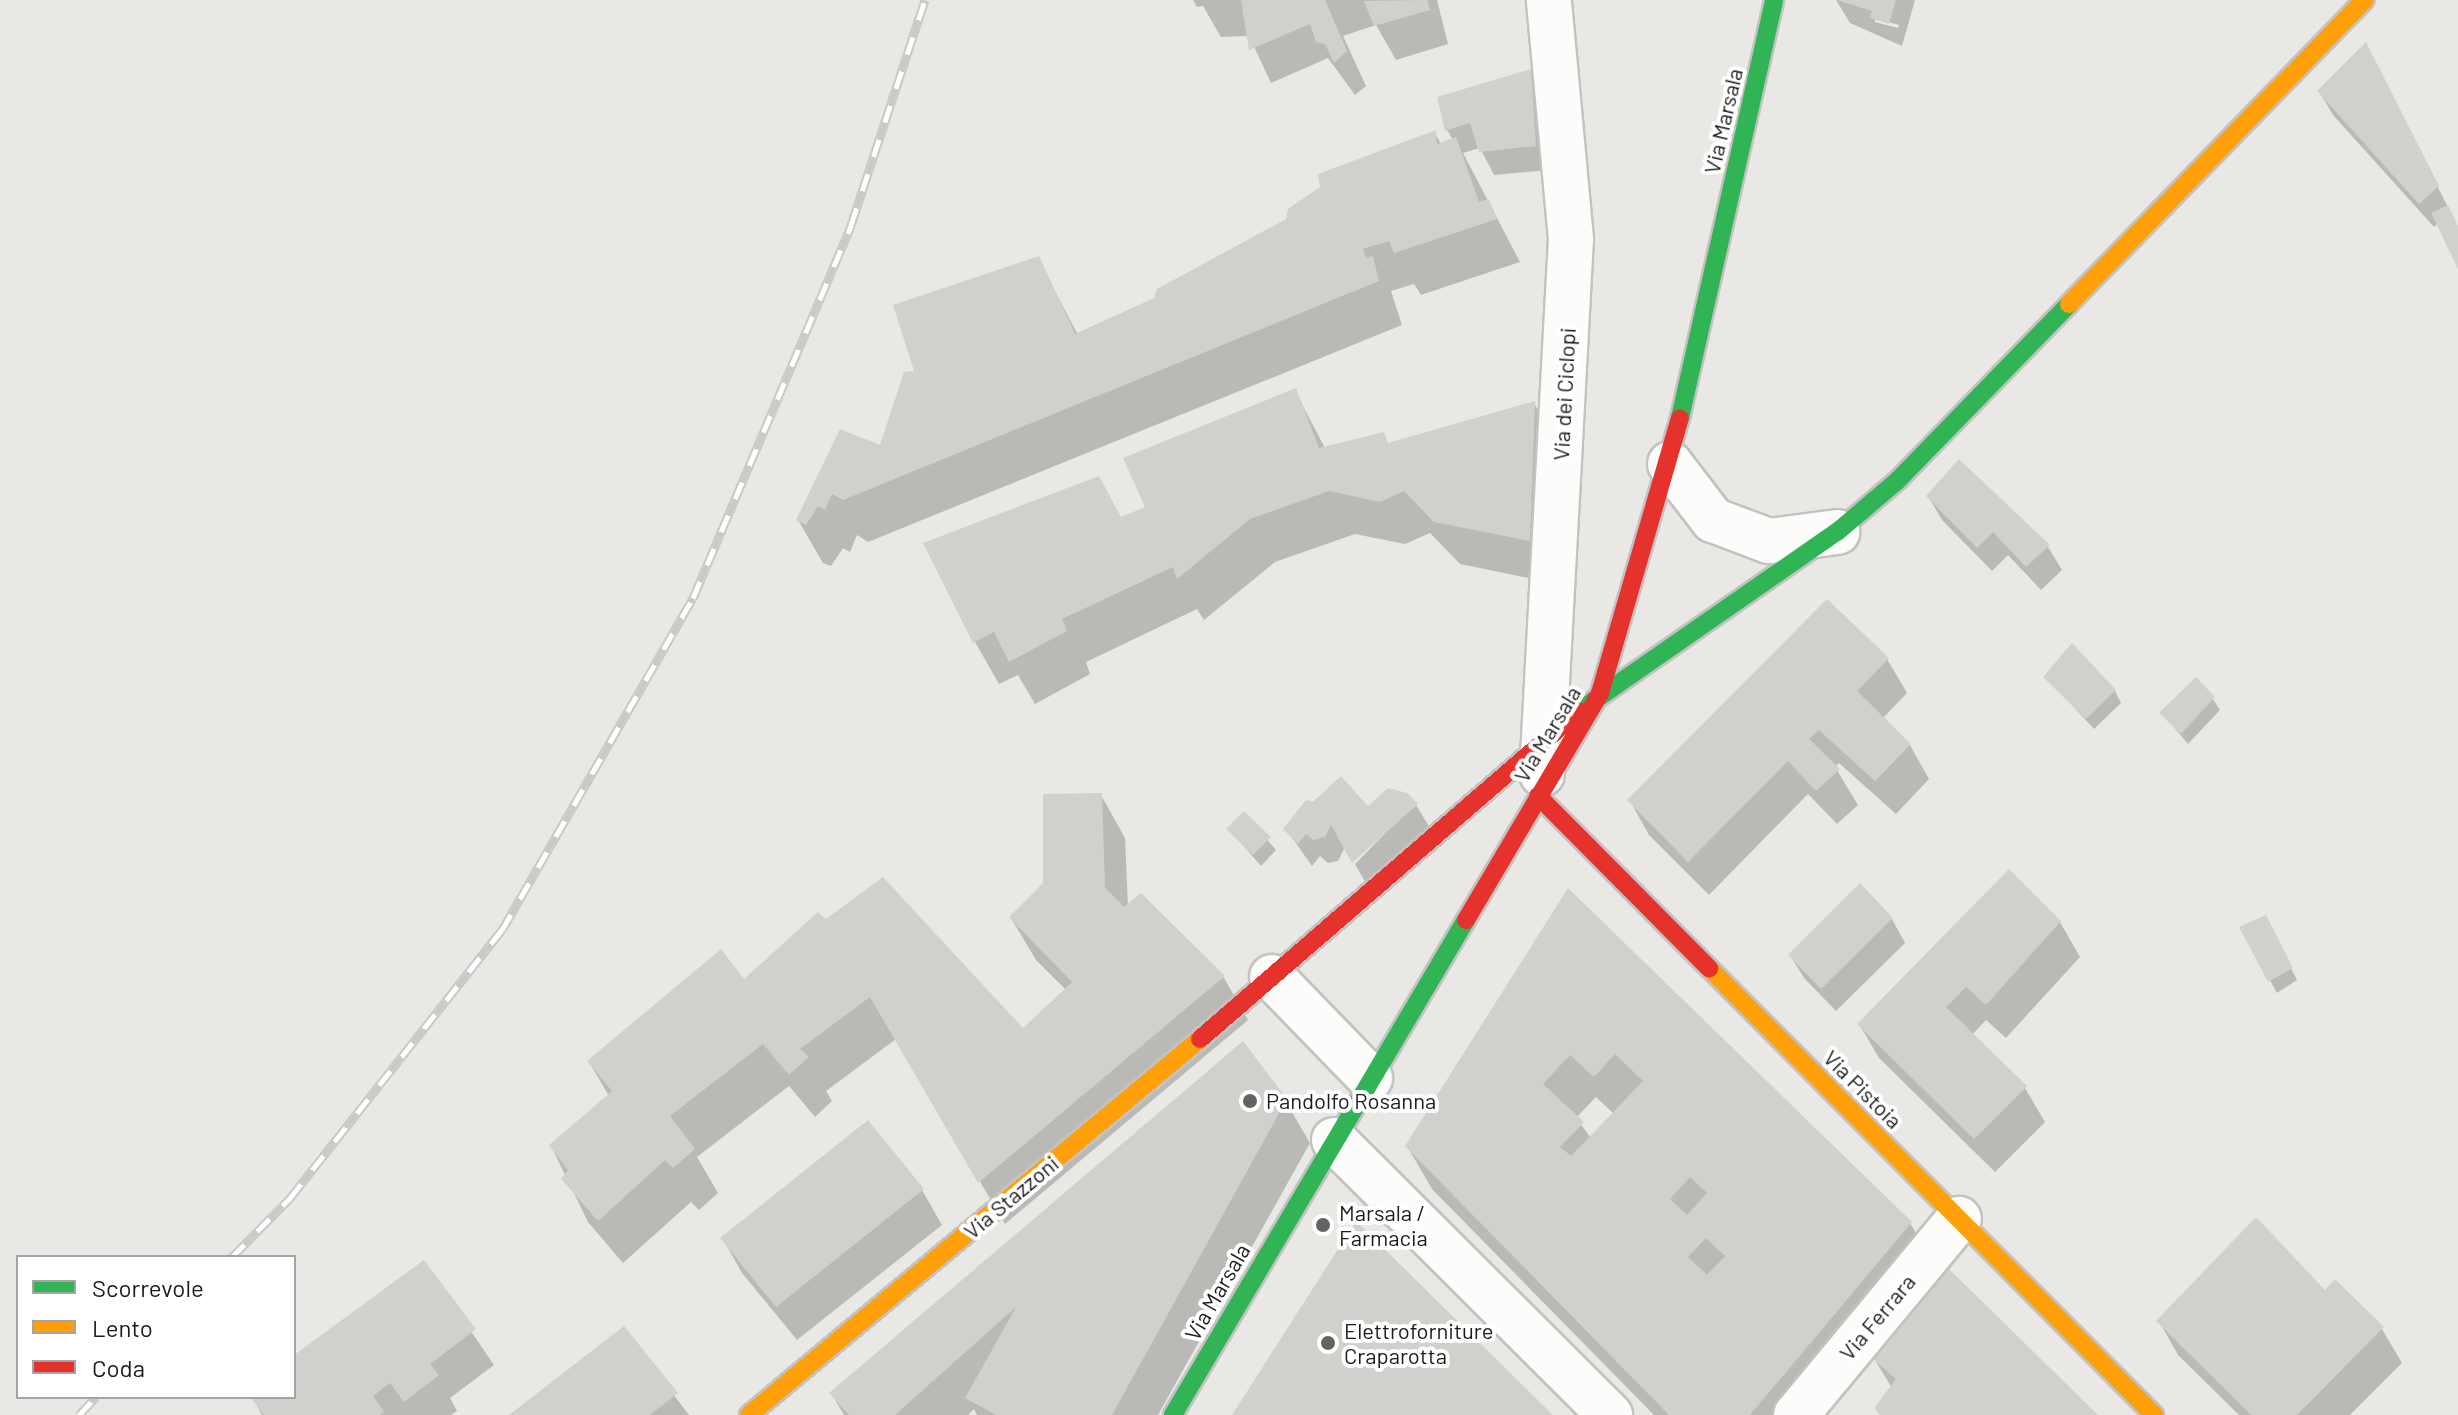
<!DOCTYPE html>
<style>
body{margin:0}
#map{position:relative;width:2458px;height:1415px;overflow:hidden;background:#eae8e4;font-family:Barlow,sans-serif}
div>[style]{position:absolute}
.shadow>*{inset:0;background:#0003}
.building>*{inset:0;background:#d2d0cd}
.roads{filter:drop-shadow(2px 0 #c2c2c0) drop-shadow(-2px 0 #c2c2c0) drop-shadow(0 2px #c2c2c0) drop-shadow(0 -2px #c2c2c0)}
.street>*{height:44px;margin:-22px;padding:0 22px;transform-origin:22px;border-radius:22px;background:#fcfcfb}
.fast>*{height:18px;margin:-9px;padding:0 9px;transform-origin:9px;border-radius:9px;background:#30b455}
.slow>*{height:18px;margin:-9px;padding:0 9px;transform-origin:9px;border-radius:9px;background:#ff9f0a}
.jam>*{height:18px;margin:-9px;padding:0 9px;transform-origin:9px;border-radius:9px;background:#e5322d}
.rail>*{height:9px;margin-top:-4.5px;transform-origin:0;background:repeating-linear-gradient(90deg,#fff 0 18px,#c9c9c8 0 36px);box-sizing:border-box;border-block:2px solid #c9c9c8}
.dots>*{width:22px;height:22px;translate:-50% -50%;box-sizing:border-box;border:4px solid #fff;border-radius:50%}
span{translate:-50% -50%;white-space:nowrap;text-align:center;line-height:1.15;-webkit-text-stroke:8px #fff;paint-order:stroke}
.street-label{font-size:22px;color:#1b1b1b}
.poi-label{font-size:22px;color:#1b1b1b}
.left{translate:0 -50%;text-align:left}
.legend{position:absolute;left:16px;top:1255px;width:280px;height:144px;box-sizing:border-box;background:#fff;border:2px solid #a4a4a4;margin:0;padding:10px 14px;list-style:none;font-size:24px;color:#1b1b1b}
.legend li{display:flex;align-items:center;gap:16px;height:40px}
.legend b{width:40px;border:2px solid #a4a4a4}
</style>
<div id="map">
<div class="shadow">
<i style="clip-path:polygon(1193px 0,1437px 0,1448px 44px,1396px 60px,1376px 25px,1343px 36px,1366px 86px,1355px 95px,1328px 58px,1271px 83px,1249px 36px,1221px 37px,1203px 6px,1197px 7px)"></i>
<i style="clip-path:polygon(evenodd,1836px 0,1915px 0,1902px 46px,1850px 23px,1836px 0,1875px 18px,1899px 25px,1898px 28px,1875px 22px,1875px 18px)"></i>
<i style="clip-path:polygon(2366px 45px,2458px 227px,2458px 265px,2438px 223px,2434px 227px,2333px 115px,2319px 91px)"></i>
<i style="clip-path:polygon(1530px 71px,1543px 94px,1548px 170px,1494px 175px,1480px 148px,1463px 153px,1520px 262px,1421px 295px,1414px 284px,1391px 291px,1402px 325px,868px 542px,857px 535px,850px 552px,843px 548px,831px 566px,823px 563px,798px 520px,881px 448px,916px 373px,1038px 259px,1078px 335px,1155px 300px,1435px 133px,1441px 144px,1453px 140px,1447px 130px)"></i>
<i style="clip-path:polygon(1295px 391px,1325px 448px,1383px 434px,1389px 445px,1534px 403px,1558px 445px,1553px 583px,1460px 564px,1430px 533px,1405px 544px,1355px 534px,1275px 562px,1204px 620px,1197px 609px,1086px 662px,1090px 674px,1035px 704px,1018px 675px,999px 684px,975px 642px,1122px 519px,1148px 508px)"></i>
<i style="clip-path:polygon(1959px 462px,2048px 547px,2062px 570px,2041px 590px,2008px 555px,1992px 571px,1942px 520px,1928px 496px)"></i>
<i style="clip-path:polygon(1887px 659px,1907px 693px,1883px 718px,1910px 745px,1929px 779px,1896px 814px,1839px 763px,1835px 767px,1858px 805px,1837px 824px,1808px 794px,1709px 895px,1649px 835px,1630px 801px)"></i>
<i style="clip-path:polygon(2046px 677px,2115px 691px,2121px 703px,2094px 729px)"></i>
<i style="clip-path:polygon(2213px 699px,2220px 710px,2188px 744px,2162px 713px)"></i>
<i style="clip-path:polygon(1101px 795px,1125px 838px,1128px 906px,1141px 895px,1224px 978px,1248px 1020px,1005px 1224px,896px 1039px,826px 1091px,832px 1101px,815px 1117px,789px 1086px,697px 1157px,718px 1193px,699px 1210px,691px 1202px,623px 1263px,588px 1222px,551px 1146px,609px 1096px,589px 1062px,743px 982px,826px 922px,1023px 1031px,1066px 990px,1036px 960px,1011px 918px,1045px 884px)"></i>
<i style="clip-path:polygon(1416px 805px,1430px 828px,1367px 885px,1355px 864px,1412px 806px,1345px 847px,1338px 861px,1328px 863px,1320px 856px,1312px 866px,1286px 829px,1368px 809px)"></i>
<i style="clip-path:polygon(1244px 813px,1276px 850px,1261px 866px,1229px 829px)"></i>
<i style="clip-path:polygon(2009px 872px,2060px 922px,2080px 957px,2006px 1038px,1986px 1020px,1972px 1035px,2025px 1088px,2045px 1122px,1995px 1172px,1879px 1058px,1859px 1024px)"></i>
<i style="clip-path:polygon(evenodd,1568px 891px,1910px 1223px,1935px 1266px,1810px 1415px,1654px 1415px,1432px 1189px,1407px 1146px,1568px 891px,1596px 1097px,1614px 1114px,1591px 1138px,1576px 1118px,1596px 1097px)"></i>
<i style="clip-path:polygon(1892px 919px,1905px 943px,1836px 1011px,1804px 978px,1790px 955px)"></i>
<i style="clip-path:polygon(2241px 928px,2271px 929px,2297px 980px,2277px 993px)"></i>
<i style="clip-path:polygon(1285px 1100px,1310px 1143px,1158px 1415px,977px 1415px,974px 1409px,968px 1415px,844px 1415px,831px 1393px)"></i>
<i style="clip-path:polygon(868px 1123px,922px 1190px,942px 1225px,797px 1340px,742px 1273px,723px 1239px)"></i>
<i style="clip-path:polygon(424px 1262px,494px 1365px,450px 1398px,457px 1411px,451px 1415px,262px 1415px,252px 1397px,294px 1397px,294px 1358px)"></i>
<i style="clip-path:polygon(2335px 1282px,2382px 1329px,2402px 1363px,2350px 1415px,2239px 1415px,2178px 1355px,2159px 1321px,2325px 1293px)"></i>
<i style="clip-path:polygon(624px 1329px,689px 1415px,512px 1415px)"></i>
<i style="clip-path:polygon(1875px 1360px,2095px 1415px,1880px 1415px,1876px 1409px,1892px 1388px)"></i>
</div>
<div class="building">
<i style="clip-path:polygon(1241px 0,1325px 0,1347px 51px,1334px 63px,1325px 44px,1316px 42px,1310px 24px,1249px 50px)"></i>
<i style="clip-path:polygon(1427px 0,1430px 10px,1374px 26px,1364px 1px)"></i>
<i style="clip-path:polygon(1837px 0,1896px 0,1889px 24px,1870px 18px,1872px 11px)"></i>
<i style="clip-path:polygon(2366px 42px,2439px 186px,2419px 204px,2317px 91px)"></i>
<i style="clip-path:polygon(1531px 69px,1536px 146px,1479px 152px,1470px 123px,1445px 131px,1437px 97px)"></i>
<i style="clip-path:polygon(1436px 130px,1437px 144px,1456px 137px,1479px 202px,1489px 199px,1497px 219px,1394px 253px,1389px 241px,1363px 249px,1366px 258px,1373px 256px,1379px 281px,843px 500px,832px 494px,825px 510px,818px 506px,806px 525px,796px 520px,840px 429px,880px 445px,904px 372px,914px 371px,893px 305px,1039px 256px,1075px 334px,1154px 298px,1157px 289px,1286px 219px,1288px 209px,1320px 187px,1318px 174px)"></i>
<i style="clip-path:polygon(2448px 205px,2458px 226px,2458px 269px,2431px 213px)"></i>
<i style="clip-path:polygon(1296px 388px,1319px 448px,1384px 432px,1388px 443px,1535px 401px,1530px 541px,1434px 522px,1404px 491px,1380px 502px,1329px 491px,1250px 519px,1177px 579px,1173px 567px,1062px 619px,1067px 631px,1009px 662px,994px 632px,973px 643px,923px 543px,1099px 476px,1121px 517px,1145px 507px,1123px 458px)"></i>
<i style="clip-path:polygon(1959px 459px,2050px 545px,2026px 567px,1993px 532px,1977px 548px,1926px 496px)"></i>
<i style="clip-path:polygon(1827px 599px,1889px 658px,1857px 691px,1911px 744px,1875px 781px,1819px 730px,1809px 739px,1840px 769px,1816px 791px,1788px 761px,1688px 862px,1627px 800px)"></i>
<i style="clip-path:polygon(2072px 643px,2116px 690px,2086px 719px,2043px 677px)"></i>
<i style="clip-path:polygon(2196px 677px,2215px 697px,2181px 734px,2159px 713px)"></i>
<i style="clip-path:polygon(1341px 776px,1368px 806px,1388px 788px,1407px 793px,1418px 804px,1352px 863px,1331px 825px,1325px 837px,1313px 840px,1306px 834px,1298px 844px,1283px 829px,1306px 800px,1313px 802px)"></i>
<i style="clip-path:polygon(1102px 793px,1105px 888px,1124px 907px,1141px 893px,1225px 976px,978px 1183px,870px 997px,800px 1049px,809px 1057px,789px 1075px,763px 1044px,670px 1116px,695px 1149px,673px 1168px,665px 1160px,598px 1221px,561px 1179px,568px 1170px,549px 1145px,612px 1091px,587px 1061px,721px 949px,744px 979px,818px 912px,826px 919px,883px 877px,1023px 1028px,1072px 982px,1009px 917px,1043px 883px,1043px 794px)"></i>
<i style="clip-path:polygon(1244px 811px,1271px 837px,1253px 855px,1226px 829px)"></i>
<i style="clip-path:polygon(2009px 869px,2061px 921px,1986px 1005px,1966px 987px,1946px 1007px,2027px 1086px,1974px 1139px,1857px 1024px)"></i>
<i style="clip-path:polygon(1860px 883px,1893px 918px,1821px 989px,1788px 955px)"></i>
<i style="clip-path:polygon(evenodd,1568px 888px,1912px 1222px,1750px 1415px,1669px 1415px,1405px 1146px,1568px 888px,1615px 1054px,1643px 1081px,1571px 1156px,1560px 1147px,1584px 1122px,1543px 1084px,1570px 1055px,1594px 1077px,1615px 1054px,1568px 888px,1690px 1177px,1707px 1193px,1687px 1215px,1670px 1199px,1690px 1177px,1568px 888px,1706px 1238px,1725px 1256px,1707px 1275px,1688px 1257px,1706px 1238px)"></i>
<i style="clip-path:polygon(2266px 915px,2293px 968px,2268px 982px,2239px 927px)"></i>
<i style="clip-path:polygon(1243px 1041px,1287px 1099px,1112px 1415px,996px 1415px,965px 1398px,1016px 1307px,895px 1415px,849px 1415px,829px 1393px)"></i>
<i style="clip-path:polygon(868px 1120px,924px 1189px,776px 1307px,720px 1238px)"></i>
<i style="clip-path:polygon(2256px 1217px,2325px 1290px,2335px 1279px,2384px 1327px,2297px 1415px,2251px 1415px,2156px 1321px)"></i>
<i style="clip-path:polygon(1356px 1221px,1553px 1415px,1232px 1415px)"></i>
<i style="clip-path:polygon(424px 1260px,476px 1329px,430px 1364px,439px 1375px,404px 1402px,390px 1383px,373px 1396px,384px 1412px,380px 1415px,264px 1415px,250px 1397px,294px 1397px,294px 1355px)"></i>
<i style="clip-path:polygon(1947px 1267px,2098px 1415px,1880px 1415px,1874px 1408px,1896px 1379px,1873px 1359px)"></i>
<i style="clip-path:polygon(624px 1326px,678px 1393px,650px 1415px,509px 1415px)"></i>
</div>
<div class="roads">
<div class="street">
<i style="left:1670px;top:464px;width:71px;rotate:52.5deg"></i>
<i style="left:1713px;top:520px;width:60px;rotate:20.6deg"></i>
<i style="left:1769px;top:541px;width:69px;rotate:-7.5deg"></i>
<i style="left:1542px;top:774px;width:536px;rotate:-86.9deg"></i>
<i style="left:1571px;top:239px;width:240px;rotate:-95.3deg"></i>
<i style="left:1272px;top:977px;width:141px;rotate:45.9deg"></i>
<i style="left:1334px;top:1140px;width:390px;rotate:44.9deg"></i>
<i style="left:1796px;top:1415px;width:255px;rotate:-50.3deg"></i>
</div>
<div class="fast">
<i style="left:1680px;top:418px;width:428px;rotate:-77.3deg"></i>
<i style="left:1579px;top:711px;width:314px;rotate:-34.8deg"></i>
<i style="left:1837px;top:532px;width:80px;rotate:-40.4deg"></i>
<i style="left:1898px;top:480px;width:245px;rotate:-45.8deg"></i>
<i style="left:1173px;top:1415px;width:575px;rotate:-59.38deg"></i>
</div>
<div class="slow">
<i style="left:2069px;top:304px;width:424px;rotate:-45.8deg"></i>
<i style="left:1709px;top:968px;width:631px;rotate:45.13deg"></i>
<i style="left:749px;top:1415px;width:587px;rotate:-39.82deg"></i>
</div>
<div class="jam">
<i style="left:1538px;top:796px;width:243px;rotate:45.2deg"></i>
<i style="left:1466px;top:920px;width:264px;rotate:-59.4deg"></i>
<i style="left:1600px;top:693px;width:286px;rotate:-73.8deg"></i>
<i style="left:1200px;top:1039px;width:501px;rotate:-40.87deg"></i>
</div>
</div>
<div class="rail">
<i style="left:232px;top:1257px;width:83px;rotate:-45.5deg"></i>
<i style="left:290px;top:1198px;width:342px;rotate:-51.7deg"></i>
<i style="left:502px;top:930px;width:383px;rotate:-60.1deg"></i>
<i style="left:693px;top:598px;width:405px;rotate:-67deg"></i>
<i style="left:851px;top:225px;width:237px;rotate:-71.8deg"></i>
<i style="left:79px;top:1415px;width:25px;rotate:-47deg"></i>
</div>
<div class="dots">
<i style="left:1250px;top:1101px;background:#636361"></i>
<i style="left:1323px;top:1225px;background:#636361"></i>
<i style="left:1328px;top:1343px;background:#636361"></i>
</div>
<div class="street-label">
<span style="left:1723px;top:121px;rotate:-77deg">Via Marsala</span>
<span style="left:1564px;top:394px;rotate:-87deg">Via dei Ciclopi</span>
<span style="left:1547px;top:734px;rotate:-59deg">Via Marsala</span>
<span style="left:1863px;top:1089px;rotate:45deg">Via Pistoia</span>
<span style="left:1011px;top:1197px;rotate:-40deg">Via Stazzoni</span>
<span style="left:1217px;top:1292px;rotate:-60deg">Via Marsala</span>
<span style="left:1877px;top:1317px;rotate:-50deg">Via Ferrara</span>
</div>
<div class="poi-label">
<span class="left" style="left:1266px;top:1101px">Pandolfo Rosanna</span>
<span class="left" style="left:1339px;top:1225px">Marsala /<br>Farmacia</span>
<span class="left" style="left:1344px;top:1343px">Elettroforniture<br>Craparotta</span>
</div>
<ul class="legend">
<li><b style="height:10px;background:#30b455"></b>Scorrevole</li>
<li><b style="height:10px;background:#ff9f0a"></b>Lento</li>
<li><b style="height:10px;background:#e5322d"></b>Coda</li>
</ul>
</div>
